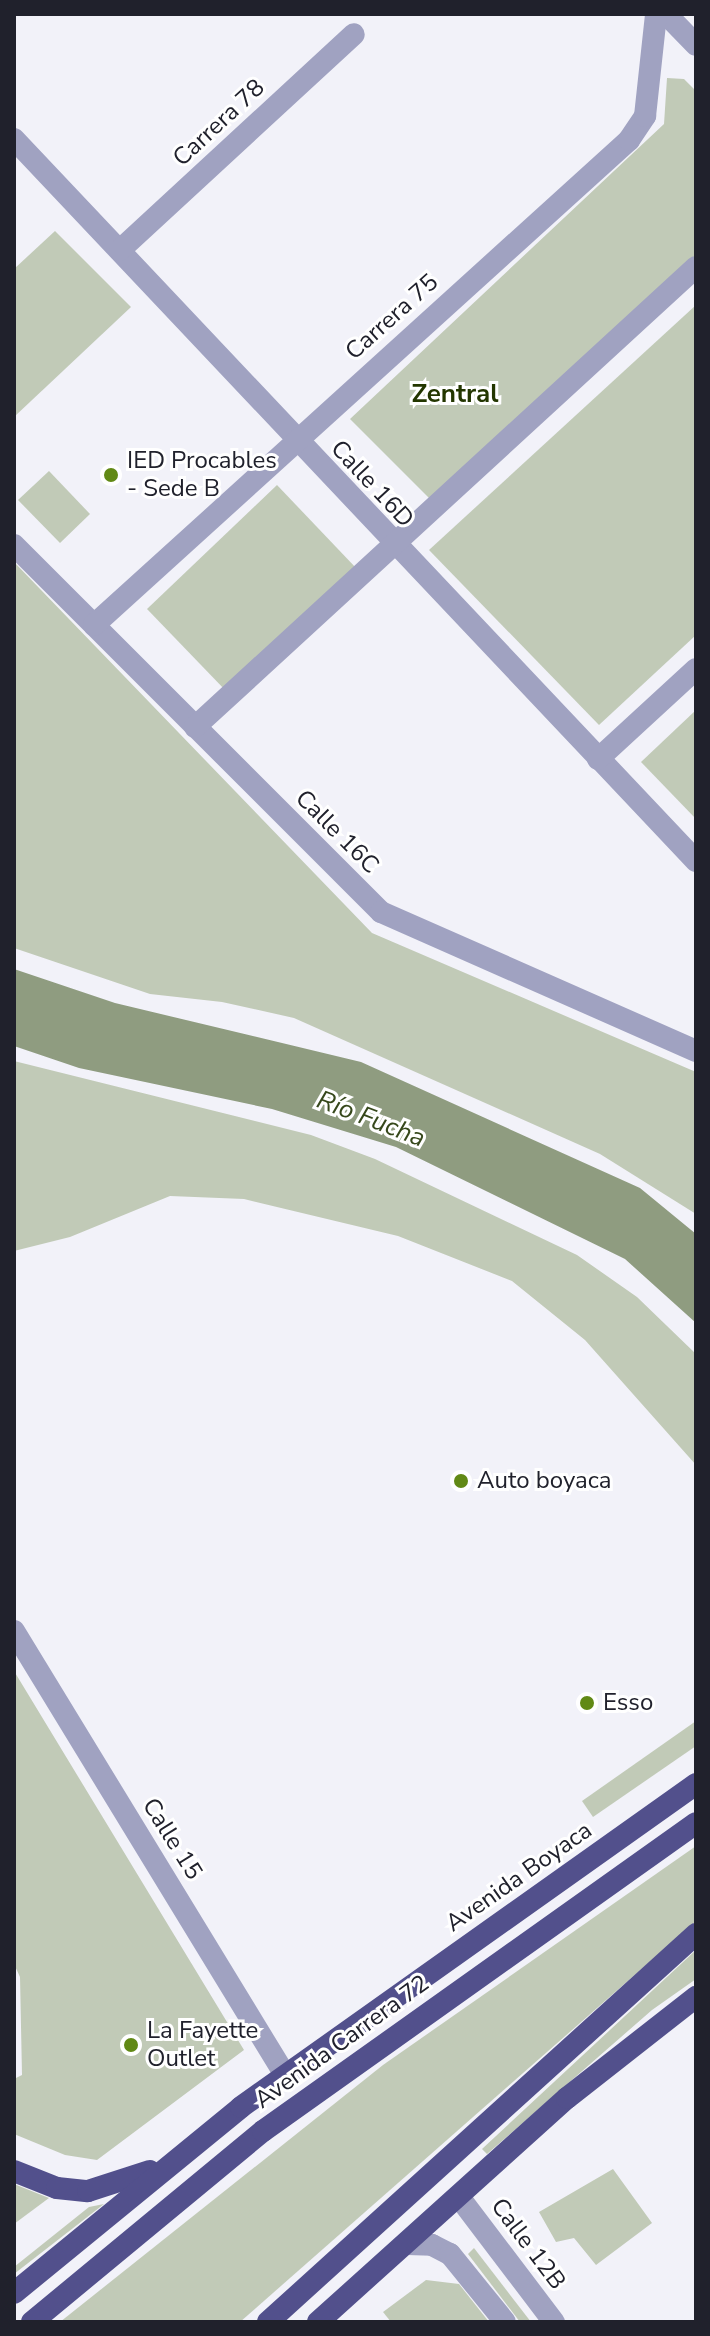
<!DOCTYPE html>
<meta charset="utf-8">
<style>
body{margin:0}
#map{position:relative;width:710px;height:2336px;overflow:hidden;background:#f2f2f9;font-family:"Nunito Sans",sans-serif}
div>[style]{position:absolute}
.green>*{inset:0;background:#c1cab7}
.water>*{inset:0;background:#8f9c80}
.minor>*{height:22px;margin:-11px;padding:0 11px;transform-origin:11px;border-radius:11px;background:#a0a2c1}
.tertiary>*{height:22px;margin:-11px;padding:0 11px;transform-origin:11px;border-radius:11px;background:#a0a2c1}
.trunk>*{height:22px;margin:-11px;padding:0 11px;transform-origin:11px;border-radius:11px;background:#52508c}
.dots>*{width:22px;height:22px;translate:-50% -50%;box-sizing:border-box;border:4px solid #fff;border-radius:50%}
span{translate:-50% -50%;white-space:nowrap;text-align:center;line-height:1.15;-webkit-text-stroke:6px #fff;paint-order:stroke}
.street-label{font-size:24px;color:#20212c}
.poi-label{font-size:24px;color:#20212c}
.left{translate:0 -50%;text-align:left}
.neighbourhood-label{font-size:26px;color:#233600;font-weight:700}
.water-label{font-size:26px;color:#36481b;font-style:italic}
.frame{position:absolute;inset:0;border:16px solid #20212c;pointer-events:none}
</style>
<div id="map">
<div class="green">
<i style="clip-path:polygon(667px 78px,684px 79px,696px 91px,696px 259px,434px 503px,350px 419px,664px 124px)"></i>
<i style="clip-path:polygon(55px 231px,131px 307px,14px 417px,14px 269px)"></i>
<i style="clip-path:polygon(696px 305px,696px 635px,599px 725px,429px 550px)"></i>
<i style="clip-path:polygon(49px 471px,90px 514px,60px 543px,18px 500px)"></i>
<i style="clip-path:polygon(277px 485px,357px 569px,227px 692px,147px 609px)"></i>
<i style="clip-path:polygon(14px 562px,372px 933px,696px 1072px,696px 1214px,600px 1154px,294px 1018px,222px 1002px,150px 994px,14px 948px)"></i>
<i style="clip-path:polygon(696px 710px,696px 819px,641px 762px)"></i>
<i style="clip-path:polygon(14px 1061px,311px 1135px,375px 1159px,577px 1255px,637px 1297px,696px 1354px,696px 1465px,585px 1340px,512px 1281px,398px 1236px,244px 1199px,170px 1196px,70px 1237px,14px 1251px)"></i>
<i style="clip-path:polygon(14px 1671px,244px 2050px,97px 2160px,65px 2155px,14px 2134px,14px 2079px,22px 2075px,20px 1977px,14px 1964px)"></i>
<i style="clip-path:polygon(696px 1721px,696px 1746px,593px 1817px,582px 1801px)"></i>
<i style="clip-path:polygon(696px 1846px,696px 1921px,240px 2322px,60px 2322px,383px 2065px)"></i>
<i style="clip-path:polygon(696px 1950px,696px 1979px,652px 2010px,487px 2154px,482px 2149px)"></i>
<i style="clip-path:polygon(613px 2169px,652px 2223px,596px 2265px,574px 2238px,556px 2242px,539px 2212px)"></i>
<i style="clip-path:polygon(14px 2184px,49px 2198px,14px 2224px)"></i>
<i style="clip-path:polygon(104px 2204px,14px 2274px,14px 2267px,89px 2207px)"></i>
<i style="clip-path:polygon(474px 2248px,531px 2322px,520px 2322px,468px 2254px)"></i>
<i style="clip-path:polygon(426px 2280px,459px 2284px,489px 2322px,391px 2322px,383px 2312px)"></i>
</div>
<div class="water">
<i style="clip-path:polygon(14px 969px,115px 1003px,361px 1062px,640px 1188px,696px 1234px,696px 1323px,625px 1259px,396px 1147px,272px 1109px,79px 1068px,14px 1046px)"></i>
</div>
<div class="minor">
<i style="left:666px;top:14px;width:43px;rotate:45.9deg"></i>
<i style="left:14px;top:139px;width:993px;rotate:46.63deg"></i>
<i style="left:120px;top:250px;width:318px;rotate:-42.7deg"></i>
<i style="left:14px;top:545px;width:519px;rotate:45deg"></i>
<i style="left:381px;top:912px;width:344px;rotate:23.8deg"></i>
<i style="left:94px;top:625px;width:722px;rotate:-42.19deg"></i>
<i style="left:629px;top:140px;width:29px;rotate:-56deg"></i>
<i style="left:645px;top:116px;width:103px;rotate:-83.8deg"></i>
<i style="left:195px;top:727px;width:680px;rotate:-42.56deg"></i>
<i style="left:598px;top:759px;width:133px;rotate:-42.6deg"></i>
<i style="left:14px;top:1631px;width:520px;rotate:58.6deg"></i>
</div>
<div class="tertiary">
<i style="left:459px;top:2197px;width:157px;rotate:52.8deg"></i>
<i style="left:407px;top:2244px;width:25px;rotate:2deg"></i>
<i style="left:432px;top:2245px;width:20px;rotate:27deg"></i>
<i style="left:450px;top:2254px;width:87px;rotate:51deg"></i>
</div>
<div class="trunk">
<i style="left:14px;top:2171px;width:46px;rotate:21.6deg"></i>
<i style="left:57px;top:2188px;width:31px;rotate:6deg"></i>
<i style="left:88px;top:2191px;width:65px;rotate:-17.9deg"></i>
<i style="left:14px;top:2293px;width:293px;rotate:-39.3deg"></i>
<i style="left:241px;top:2107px;width:558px;rotate:-35.37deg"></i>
<i style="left:32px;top:2322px;width:300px;rotate:-39.6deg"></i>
<i style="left:263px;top:2131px;width:531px;rotate:-35.42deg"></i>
<i style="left:268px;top:2322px;width:578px;rotate:-42.19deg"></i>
<i style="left:318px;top:2322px;width:335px;rotate:-42deg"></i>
<i style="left:567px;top:2098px;width:164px;rotate:-38.1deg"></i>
</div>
<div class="dots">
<i style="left:111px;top:475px;background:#618915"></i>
<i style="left:461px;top:1481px;background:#618915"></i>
<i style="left:587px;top:1703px;background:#618915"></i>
<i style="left:131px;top:2045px;background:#618915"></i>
</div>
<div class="street-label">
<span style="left:219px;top:123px;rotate:-43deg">Carrera 78</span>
<span style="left:392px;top:317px;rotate:-42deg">Carrera 75</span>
<span style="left:372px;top:484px;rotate:47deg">Calle 16D</span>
<span style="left:337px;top:832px;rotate:45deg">Calle 16C</span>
<span style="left:172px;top:1839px;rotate:58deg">Calle 15</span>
<span style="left:519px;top:1877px;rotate:-35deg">Avenida Boyaca</span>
<span style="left:342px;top:2042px;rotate:-36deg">Avenida Carrera 72</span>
<span style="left:528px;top:2244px;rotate:53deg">Calle 12B</span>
</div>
<div class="poi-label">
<span class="left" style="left:127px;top:475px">IED Procables<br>- Sede B</span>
<span class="left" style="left:477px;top:1481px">Auto boyaca</span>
<span class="left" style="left:603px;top:1703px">Esso</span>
<span class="left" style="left:147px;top:2045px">La Fayette<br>Outlet</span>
</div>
<div class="neighbourhood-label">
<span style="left:455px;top:394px">Zentral</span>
</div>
<div class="water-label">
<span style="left:371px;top:1119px;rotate:21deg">Río Fucha</span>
</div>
<div class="frame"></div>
</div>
